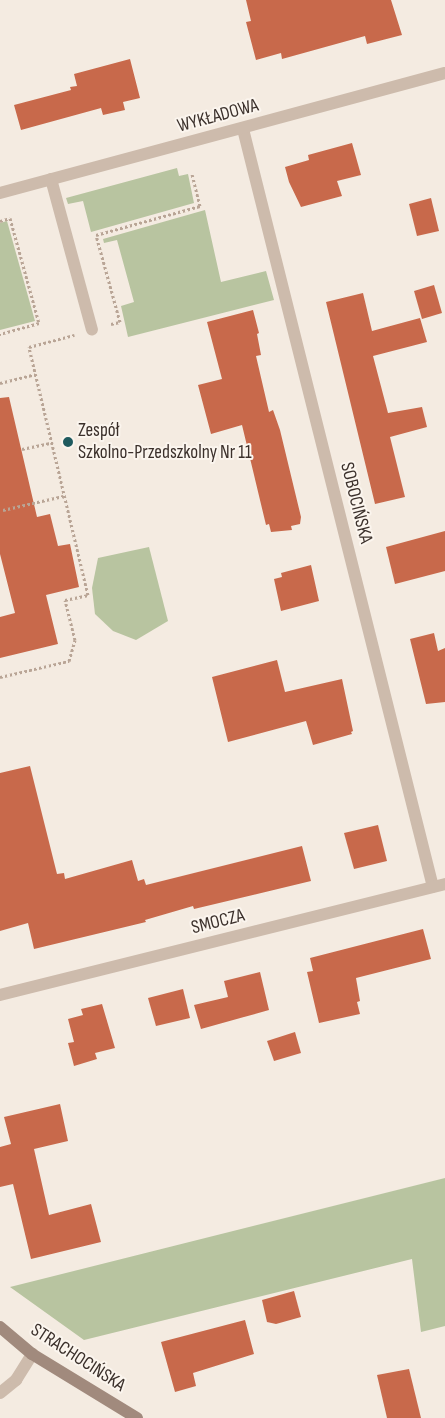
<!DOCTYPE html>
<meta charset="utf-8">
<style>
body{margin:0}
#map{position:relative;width:445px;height:1418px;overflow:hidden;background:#f4ebe1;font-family:"Sofia Sans Condensed",sans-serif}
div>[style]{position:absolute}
.green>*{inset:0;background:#b8c4a0}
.building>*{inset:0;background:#c8694b}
.path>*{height:3px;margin-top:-1.5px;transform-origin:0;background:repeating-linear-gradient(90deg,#b9a596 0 2.5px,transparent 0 5px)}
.service>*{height:12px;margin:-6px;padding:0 6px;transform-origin:6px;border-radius:6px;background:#cdbbac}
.minor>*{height:12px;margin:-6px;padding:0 6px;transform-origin:6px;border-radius:6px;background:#cdbbac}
.secondary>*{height:12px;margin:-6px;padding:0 6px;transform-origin:6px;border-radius:6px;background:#a18a7d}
.dots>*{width:14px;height:14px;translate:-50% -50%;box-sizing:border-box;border:2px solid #fbf5ee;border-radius:50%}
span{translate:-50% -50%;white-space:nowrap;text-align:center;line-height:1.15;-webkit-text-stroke:4px #fbf5ee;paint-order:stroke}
.street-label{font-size:19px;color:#3b302b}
.poi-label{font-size:19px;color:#3b302b}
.left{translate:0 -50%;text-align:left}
</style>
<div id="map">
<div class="green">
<i style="clip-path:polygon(177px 168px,179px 176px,188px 174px,194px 203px,91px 232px,83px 201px,68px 204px,66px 198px)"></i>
<i style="clip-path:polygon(205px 210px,221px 282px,266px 271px,274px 300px,128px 337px,121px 306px,134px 302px,117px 240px,104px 243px,103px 239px)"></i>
<i style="clip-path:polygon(7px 221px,35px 321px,0 330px,0 223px)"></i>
<i style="clip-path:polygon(149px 547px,168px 621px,136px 640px,113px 631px,95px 614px,92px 588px,98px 558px)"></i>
<i style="clip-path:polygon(445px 1178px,445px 1326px,421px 1332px,412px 1259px,84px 1340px,10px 1287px)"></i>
</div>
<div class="building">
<i style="clip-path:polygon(246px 0,391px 0,402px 35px,367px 44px,365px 36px,282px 59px,281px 53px,256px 60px,246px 22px,251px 21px)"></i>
<i style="clip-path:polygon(130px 59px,140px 98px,123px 102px,125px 110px,103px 115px,101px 108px,21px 130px,14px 105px,71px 90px,70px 87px,77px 86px,74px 74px)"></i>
<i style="clip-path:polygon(352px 143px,361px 175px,337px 181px,342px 196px,301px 207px,289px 182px,285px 167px,309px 160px,308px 155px)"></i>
<i style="clip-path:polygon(431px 198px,439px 231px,417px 236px,409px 204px)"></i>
<i style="clip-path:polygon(434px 285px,442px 313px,422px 319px,414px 291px)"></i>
<i style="clip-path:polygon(363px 293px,372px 331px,420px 318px,427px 342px,373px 356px,388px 413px,422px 407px,427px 427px,390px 437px,405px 497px,375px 504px,326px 302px)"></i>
<i style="clip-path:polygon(253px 310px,259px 333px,257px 334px,261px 355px,256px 356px,269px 412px,273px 410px,280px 430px,301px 517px,300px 524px,291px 526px,292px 530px,271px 532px,269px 524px,266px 525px,242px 425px,211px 434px,198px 385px,222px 379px,207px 322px)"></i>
<i style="clip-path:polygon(9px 397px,37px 517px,50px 514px,58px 546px,70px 544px,79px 587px,46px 595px,58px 644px,0 658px,0 617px,15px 613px,0 554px,0 398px)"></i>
<i style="clip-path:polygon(445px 531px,445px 571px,395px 584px,386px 547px)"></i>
<i style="clip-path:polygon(311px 565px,319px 601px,281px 611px,274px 579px,282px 577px,281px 573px)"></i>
<i style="clip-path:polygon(434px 633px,438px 651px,445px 648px,445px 702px,426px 704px,410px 639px)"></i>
<i style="clip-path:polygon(277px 660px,285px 692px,342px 679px,353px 731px,351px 732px,352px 734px,313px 745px,306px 721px,228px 742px,212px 677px)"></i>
<i style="clip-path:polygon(30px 766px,57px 874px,64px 873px,65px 879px,132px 860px,138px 881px,144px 879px,146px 885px,302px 846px,311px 881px,194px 909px,193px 906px,145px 920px,146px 922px,34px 949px,28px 923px,0 931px,0 773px)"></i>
<i style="clip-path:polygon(378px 825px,387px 861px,354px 869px,344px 833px)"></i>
<i style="clip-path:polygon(423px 929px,431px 959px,356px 978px,360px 1001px,357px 1002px,360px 1014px,319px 1023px,307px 972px,313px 971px,310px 958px)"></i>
<i style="clip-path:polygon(260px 972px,269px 1010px,201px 1029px,194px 1005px,228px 997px,224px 981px)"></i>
<i style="clip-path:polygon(183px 989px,190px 1018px,156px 1026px,148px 998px)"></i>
<i style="clip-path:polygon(102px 1004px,115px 1048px,95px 1053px,97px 1059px,74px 1066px,68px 1043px,74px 1042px,68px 1019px,83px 1015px,81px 1009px)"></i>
<i style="clip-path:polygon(295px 1032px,301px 1053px,274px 1061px,267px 1041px)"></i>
<i style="clip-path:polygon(60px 1104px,68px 1141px,34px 1149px,49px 1215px,91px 1204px,101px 1242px,31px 1259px,13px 1184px,0 1187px,0 1147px,11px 1144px,4px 1117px)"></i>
<i style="clip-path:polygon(294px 1291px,301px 1317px,276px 1324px,267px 1322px,262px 1300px)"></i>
<i style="clip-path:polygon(245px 1320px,254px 1354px,193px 1373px,196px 1386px,175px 1392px,161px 1342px)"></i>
<i style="clip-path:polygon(409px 1369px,421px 1418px,387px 1418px,377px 1375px)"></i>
</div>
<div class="path">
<i style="left:0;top:221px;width:10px;rotate:-17deg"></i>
<i style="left:10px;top:218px;width:109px;rotate:74.6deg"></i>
<i style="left:39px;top:323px;width:41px;rotate:164.2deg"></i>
<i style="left:111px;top:324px;width:9px;rotate:-13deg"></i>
<i style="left:120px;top:322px;width:90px;rotate:-105.4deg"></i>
<i style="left:96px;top:235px;width:108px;rotate:-15.6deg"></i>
<i style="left:200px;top:206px;width:34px;rotate:-104deg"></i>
<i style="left:0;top:383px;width:36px;rotate:-14deg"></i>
<i style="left:22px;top:449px;width:30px;rotate:-12deg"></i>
<i style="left:3px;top:510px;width:62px;rotate:-13.1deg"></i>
<i style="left:0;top:677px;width:71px;rotate:-13.1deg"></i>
<i style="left:69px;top:661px;width:22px;rotate:-74deg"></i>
<i style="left:75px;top:640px;width:41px;rotate:-104deg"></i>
<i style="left:65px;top:600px;width:24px;rotate:-12deg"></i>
<i style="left:88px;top:595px;width:255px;rotate:-103.4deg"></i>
<i style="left:29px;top:347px;width:47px;rotate:-14.9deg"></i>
</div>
<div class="service">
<i style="left:51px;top:179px;width:156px;rotate:74.8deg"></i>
</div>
<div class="minor">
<i style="left:243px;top:129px;width:781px;rotate:75.93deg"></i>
<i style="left:0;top:193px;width:461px;rotate:-15.1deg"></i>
<i style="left:0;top:995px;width:459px;rotate:-14deg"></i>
<i style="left:0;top:1393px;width:21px;rotate:-39deg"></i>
<i style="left:16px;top:1380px;width:31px;rotate:-58deg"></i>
</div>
<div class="secondary">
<i style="left:0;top:1327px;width:42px;rotate:40.2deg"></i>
<i style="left:32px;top:1354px;width:123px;rotate:31.4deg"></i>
</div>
<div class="dots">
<i style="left:68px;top:442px;background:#1f5a5e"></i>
</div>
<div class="street-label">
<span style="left:218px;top:116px;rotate:-15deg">WYKŁADOWA</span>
<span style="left:356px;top:503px;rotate:76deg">SOBOCIŃSKA</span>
<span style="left:218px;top:922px;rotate:-14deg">SMOCZA</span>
<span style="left:78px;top:1358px;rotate:33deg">STRACHOCIŃSKA</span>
</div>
<div class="poi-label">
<span class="left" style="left:78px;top:442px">Zespół<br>Szkolno-Przedszkolny Nr 11</span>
</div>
</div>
